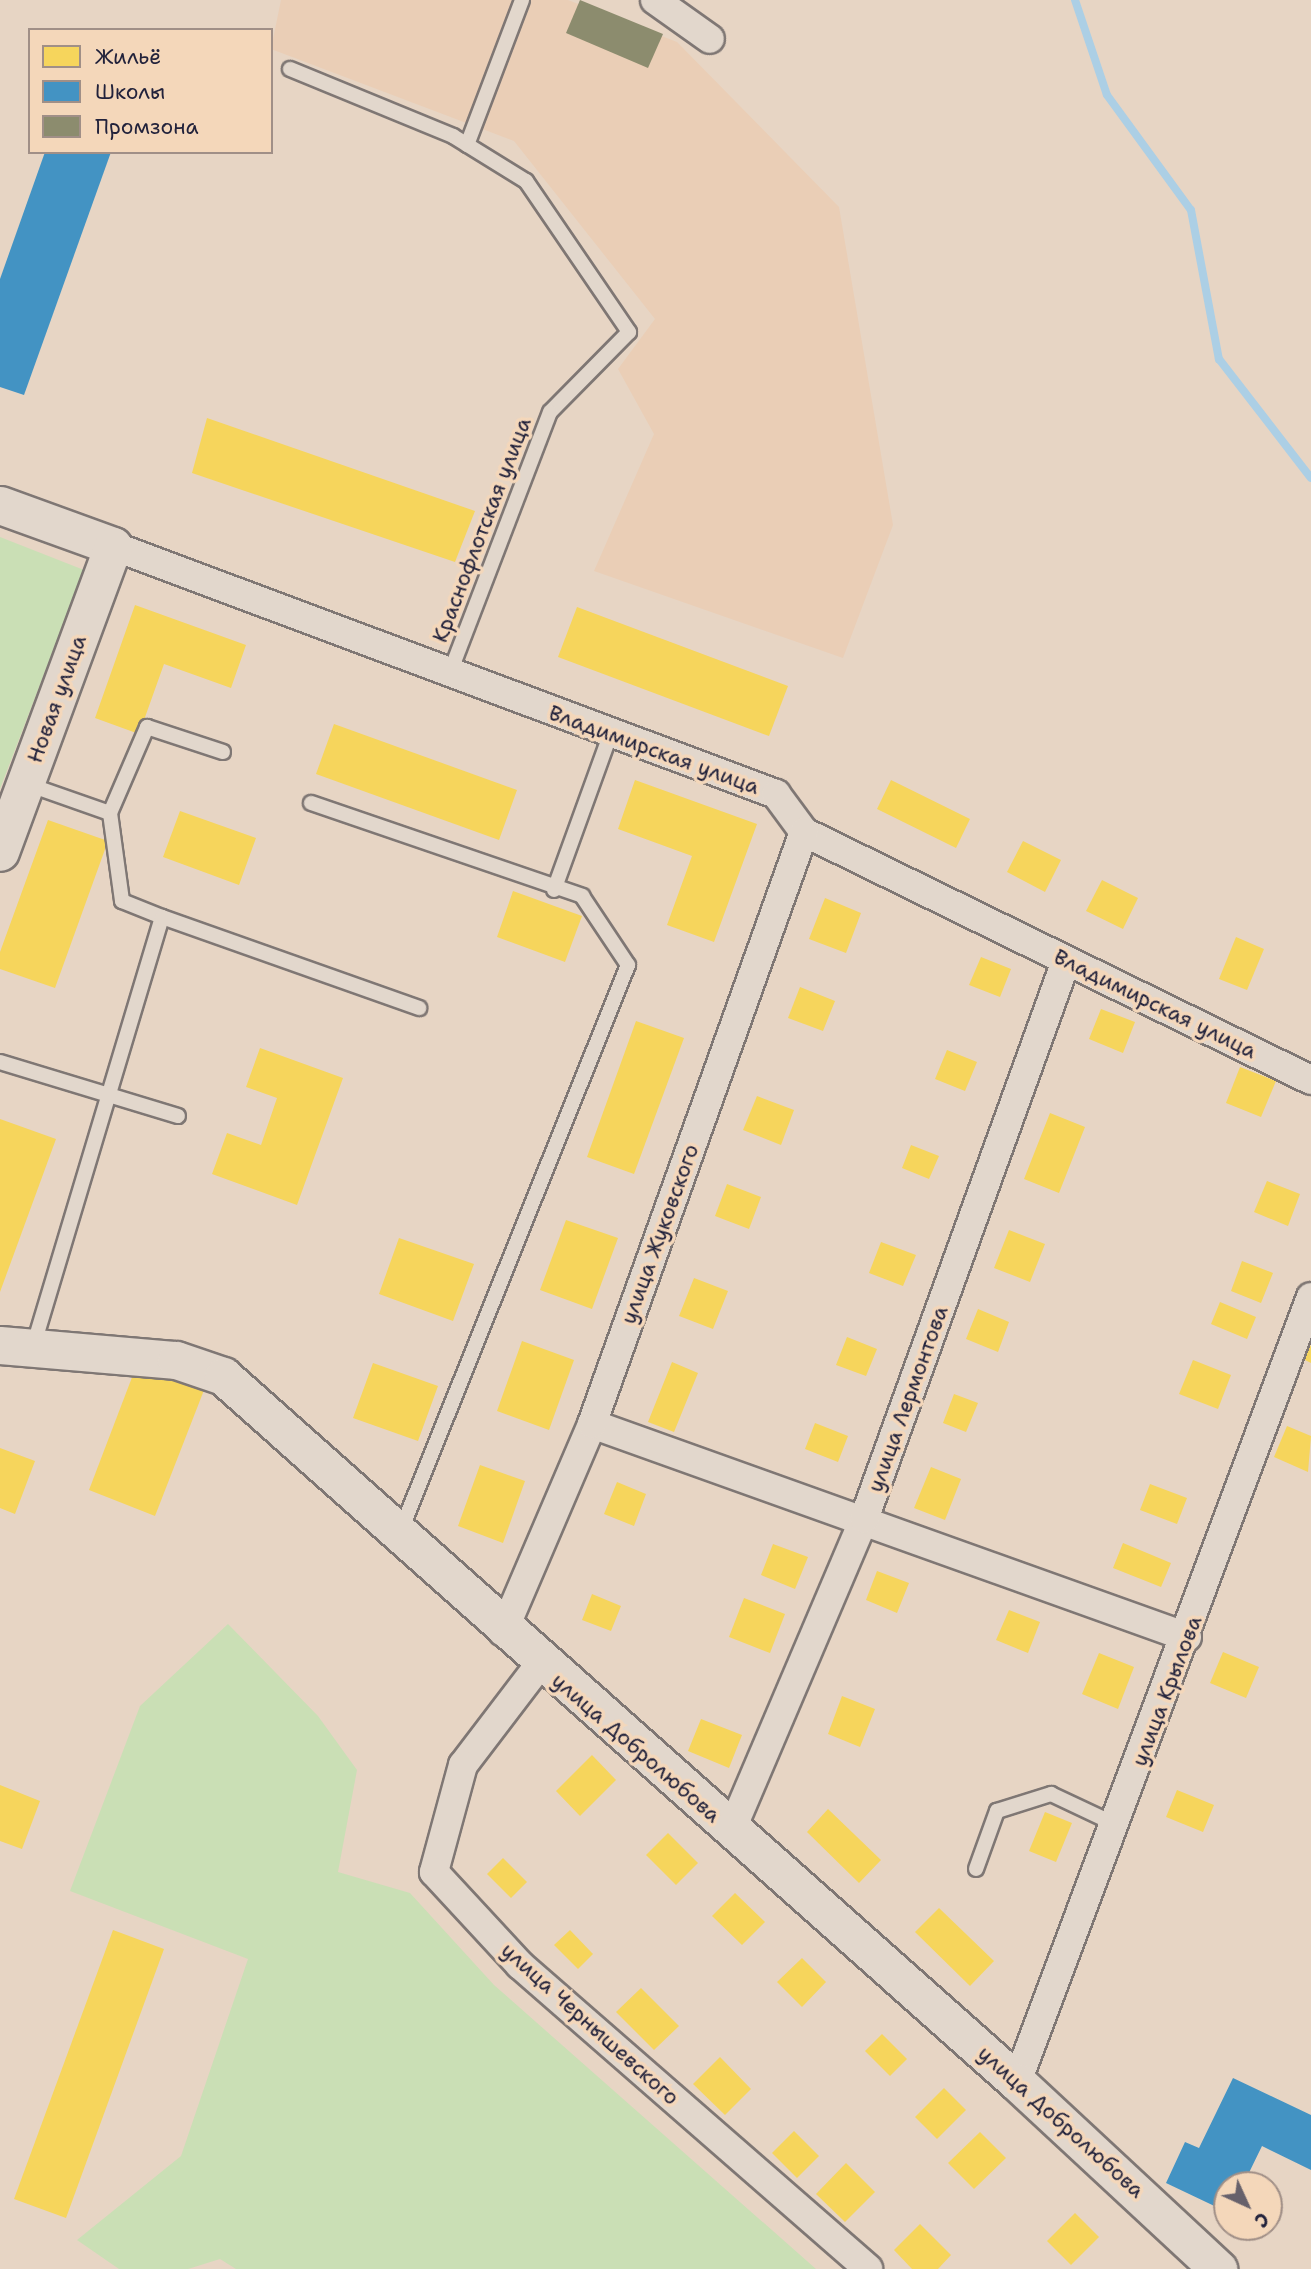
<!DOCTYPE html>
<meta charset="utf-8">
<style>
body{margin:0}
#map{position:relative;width:1311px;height:2269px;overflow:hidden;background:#e7d5c4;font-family:"Shantell Sans",sans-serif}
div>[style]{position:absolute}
.built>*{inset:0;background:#eaceb6}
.green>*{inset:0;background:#cadfb5}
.homes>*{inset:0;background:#f6d55c}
.schools>*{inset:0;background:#4393c3}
.industry>*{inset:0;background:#8c8c6e}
.stream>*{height:8px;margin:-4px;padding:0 4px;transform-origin:4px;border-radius:4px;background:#accfe5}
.roads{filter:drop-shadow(2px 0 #7f7774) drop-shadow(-2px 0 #7f7774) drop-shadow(0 2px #7f7774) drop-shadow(0 -2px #7f7774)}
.service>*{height:14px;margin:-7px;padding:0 7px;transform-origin:7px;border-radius:7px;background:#e2d7cc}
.minor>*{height:28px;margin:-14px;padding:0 14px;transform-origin:14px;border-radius:14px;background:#e2d7cc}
.tertiary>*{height:37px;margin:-18.5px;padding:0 18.5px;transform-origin:18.5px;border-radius:18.5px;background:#e2d7cc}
span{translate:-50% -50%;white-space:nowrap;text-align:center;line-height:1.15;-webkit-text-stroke:7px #f4d7ba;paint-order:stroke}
.street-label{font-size:21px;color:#22223b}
.legend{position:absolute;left:28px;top:28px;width:245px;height:126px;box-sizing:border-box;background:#f4d7ba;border:2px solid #a08f87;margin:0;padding:9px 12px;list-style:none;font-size:21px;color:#22223b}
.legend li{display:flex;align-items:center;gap:14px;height:35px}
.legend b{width:35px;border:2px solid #a08f87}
.north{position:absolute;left:1213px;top:2171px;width:70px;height:70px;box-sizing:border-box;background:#f4d7ba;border:2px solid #a08f87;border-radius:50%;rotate:135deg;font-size:19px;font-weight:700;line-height:28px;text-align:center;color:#22223b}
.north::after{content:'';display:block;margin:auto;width:24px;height:32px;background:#67616b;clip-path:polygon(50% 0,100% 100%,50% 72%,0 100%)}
</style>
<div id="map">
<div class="built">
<i style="clip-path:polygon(281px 0,568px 0,677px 42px,839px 207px,893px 525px,843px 658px,594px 571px,654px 434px,618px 369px,655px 319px,514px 141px,271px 49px)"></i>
</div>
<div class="green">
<i style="clip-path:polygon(0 537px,84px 570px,0 789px)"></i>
<i style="clip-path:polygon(228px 1624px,318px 1716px,357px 1770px,338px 1872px,410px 1893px,494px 1985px,816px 2269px,236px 2269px,220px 2259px,188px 2269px,119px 2269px,77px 2240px,181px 2156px,248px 1959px,70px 1891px,140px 1706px)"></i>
</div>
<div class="homes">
<i style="clip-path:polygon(207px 418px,475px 511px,455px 562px,192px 473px)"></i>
<i style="clip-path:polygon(135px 605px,246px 645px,231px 688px,164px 664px,139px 734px,95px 718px)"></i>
<i style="clip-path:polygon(577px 607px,788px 686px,769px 736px,558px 657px)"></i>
<i style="clip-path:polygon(334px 724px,517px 790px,499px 840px,316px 774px)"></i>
<i style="clip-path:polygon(635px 780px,757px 824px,714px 942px,667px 925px,692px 856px,618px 829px)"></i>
<i style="clip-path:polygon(891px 780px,970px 819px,956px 848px,877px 809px)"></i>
<i style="clip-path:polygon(180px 811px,256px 838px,239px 885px,163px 857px)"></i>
<i style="clip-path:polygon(48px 820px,108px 841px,55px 988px,0 969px,0 952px)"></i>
<i style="clip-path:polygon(1023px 841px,1061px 860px,1045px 892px,1007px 872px)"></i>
<i style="clip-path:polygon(1102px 880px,1138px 898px,1123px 929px,1086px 911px)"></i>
<i style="clip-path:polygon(513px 891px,582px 916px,565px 962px,497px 937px)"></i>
<i style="clip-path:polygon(825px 898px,861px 913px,846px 953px,809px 939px)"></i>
<i style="clip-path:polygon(1236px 937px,1264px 949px,1247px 990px,1219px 979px)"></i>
<i style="clip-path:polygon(981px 957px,1011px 969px,1000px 997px,969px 985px)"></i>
<i style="clip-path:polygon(800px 987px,835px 1001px,823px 1031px,788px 1018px)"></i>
<i style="clip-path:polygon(1101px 1009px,1135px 1022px,1123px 1053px,1089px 1039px)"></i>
<i style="clip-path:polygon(636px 1021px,684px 1038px,634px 1174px,587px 1157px)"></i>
<i style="clip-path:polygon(260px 1048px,343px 1078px,297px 1205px,212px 1174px,227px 1133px,261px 1145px,277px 1098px,246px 1087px)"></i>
<i style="clip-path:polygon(947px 1050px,977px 1062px,965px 1091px,935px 1079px)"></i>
<i style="clip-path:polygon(1240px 1067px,1276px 1081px,1261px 1117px,1226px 1103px)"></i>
<i style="clip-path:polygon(757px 1096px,794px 1110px,781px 1145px,743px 1130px)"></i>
<i style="clip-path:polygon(1050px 1113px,1085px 1127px,1059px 1193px,1024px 1179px)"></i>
<i style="clip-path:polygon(0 1119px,56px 1139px,0 1292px)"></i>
<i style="clip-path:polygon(911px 1145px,939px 1156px,929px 1179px,902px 1168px)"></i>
<i style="clip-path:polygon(1267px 1181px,1300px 1194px,1288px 1226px,1254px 1212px)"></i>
<i style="clip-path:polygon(727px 1184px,761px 1197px,749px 1229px,715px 1216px)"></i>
<i style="clip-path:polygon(566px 1220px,618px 1238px,592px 1309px,540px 1290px)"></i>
<i style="clip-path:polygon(1009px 1230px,1045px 1244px,1030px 1282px,994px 1268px)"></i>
<i style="clip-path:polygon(399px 1238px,474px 1264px,453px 1321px,379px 1294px)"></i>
<i style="clip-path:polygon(881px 1242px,916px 1255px,903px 1286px,869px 1273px)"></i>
<i style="clip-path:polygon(1242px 1261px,1273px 1273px,1261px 1303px,1231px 1291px)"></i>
<i style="clip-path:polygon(694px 1278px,728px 1291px,713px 1329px,679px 1316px)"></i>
<i style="clip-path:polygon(1220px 1302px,1256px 1317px,1247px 1339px,1211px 1324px)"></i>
<i style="clip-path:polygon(978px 1309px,1009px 1322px,998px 1352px,966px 1339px)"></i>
<i style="clip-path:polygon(847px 1337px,877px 1349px,866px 1376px,836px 1365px)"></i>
<i style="clip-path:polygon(522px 1341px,574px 1360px,549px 1430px,497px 1411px)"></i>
<i style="clip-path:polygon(1311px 1345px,1311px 1363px,1303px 1359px)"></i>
<i style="clip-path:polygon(139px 1359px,206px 1385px,155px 1516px,89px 1490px)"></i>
<i style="clip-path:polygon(1193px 1360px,1231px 1375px,1218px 1409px,1179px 1394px)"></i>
<i style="clip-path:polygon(672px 1362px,698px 1373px,674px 1432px,648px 1422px)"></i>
<i style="clip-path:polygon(373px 1363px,438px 1386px,418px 1441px,353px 1418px)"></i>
<i style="clip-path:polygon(954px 1394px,978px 1403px,966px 1432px,943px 1423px)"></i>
<i style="clip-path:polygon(815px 1423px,848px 1436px,838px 1462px,805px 1449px)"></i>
<i style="clip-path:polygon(1287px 1426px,1311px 1436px,1308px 1472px,1274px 1457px)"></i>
<i style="clip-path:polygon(0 1448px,35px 1461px,15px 1514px,0 1508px)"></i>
<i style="clip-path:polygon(480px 1465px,525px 1481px,503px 1543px,458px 1526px)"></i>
<i style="clip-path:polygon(931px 1467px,961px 1479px,945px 1520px,914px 1508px)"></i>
<i style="clip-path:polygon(617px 1482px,646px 1494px,634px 1526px,604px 1514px)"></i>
<i style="clip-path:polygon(1150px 1484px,1187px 1498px,1177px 1524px,1140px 1510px)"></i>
<i style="clip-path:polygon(1123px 1543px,1171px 1563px,1161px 1587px,1113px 1568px)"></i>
<i style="clip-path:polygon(773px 1544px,808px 1557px,795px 1589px,761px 1575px)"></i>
<i style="clip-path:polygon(877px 1571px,909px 1583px,897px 1613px,866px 1600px)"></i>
<i style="clip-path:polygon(592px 1594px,621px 1606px,611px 1631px,582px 1620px)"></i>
<i style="clip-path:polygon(744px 1598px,785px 1614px,770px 1653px,729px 1637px)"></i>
<i style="clip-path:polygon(1009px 1610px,1040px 1622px,1028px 1653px,996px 1640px)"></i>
<i style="clip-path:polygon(1223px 1652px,1259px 1667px,1246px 1698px,1210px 1683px)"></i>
<i style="clip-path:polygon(1099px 1653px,1134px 1667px,1118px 1709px,1082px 1694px)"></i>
<i style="clip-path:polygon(842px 1696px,875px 1709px,860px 1747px,828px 1734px)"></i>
<i style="clip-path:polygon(701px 1719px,742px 1735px,729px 1768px,688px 1751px)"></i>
<i style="clip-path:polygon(592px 1755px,616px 1780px,580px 1816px,556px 1791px)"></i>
<i style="clip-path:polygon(0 1785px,40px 1801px,22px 1849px,0 1841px)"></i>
<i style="clip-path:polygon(1177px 1790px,1214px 1805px,1203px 1832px,1166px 1817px)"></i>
<i style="clip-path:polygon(828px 1809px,881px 1860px,859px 1883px,807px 1832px)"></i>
<i style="clip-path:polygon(1045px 1812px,1072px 1823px,1056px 1862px,1029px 1851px)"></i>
<i style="clip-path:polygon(668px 1833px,698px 1863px,676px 1885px,646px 1855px)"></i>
<i style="clip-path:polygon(503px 1858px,527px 1882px,511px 1898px,487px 1874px)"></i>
<i style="clip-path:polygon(735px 1893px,765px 1922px,742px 1945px,712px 1916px)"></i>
<i style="clip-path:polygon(939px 1908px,994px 1961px,970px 1986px,915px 1932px)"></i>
<i style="clip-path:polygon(113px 1930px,164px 1949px,66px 2218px,14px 2199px)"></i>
<i style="clip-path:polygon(570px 1930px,593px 1954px,578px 1969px,554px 1945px)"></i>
<i style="clip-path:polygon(802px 1958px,826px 1982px,802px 2007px,777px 1982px)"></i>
<i style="clip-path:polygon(641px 1988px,679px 2026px,654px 2050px,616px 2012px)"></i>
<i style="clip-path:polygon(882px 2034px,907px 2059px,890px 2076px,865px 2051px)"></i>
<i style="clip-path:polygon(720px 2057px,751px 2089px,725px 2115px,693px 2084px)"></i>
<i style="clip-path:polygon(944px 2088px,966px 2110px,937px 2139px,915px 2117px)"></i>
<i style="clip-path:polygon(794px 2131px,819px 2156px,797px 2178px,772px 2153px)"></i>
<i style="clip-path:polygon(980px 2132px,1006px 2158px,974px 2189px,948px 2163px)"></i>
<i style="clip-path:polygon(846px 2163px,875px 2192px,845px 2222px,816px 2194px)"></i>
<i style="clip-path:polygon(1075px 2213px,1099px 2237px,1071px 2265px,1047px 2241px)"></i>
<i style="clip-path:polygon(920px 2224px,951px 2255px,938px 2269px,912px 2269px,894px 2250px)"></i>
</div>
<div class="schools">
<i style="clip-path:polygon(45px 152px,111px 152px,24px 395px,0 387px,0 279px)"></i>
<i style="clip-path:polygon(1233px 2078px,1311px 2115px,1311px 2170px,1262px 2146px,1243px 2185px,1227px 2185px,1227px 2212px,1166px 2183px,1185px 2142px,1199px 2148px)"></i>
</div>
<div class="industry">
<i style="clip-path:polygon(580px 0,663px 34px,648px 68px,566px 33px)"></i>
</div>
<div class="stream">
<i style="left:1075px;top:0;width:100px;rotate:71.4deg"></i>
<i style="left:1107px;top:95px;width:142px;rotate:53.9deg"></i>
<i style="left:1191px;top:210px;width:152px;rotate:79.4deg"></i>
<i style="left:1219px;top:359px;width:150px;rotate:52.3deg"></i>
</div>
<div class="roads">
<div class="service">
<i style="left:290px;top:69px;width:176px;rotate:22.3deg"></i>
<i style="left:453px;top:136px;width:86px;rotate:31.7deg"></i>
<i style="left:526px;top:181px;width:183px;rotate:55.7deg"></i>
<i style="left:629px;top:332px;width:112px;rotate:134.6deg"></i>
<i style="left:550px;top:412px;width:282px;rotate:111deg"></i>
<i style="left:467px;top:145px;width:155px;rotate:-69.2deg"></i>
<i style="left:27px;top:784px;width:88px;rotate:19.3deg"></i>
<i style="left:110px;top:813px;width:94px;rotate:-66.7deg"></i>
<i style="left:147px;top:727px;width:80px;rotate:18.2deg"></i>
<i style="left:311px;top:803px;width:287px;rotate:18.9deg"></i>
<i style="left:582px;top:896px;width:83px;rotate:56.3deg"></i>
<i style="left:628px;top:965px;width:609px;rotate:111.89deg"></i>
<i style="left:110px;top:813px;width:89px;rotate:82.2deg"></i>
<i style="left:122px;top:901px;width:43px;rotate:21.8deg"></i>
<i style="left:554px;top:890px;width:165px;rotate:-70.1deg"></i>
<i style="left:0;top:1062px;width:186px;rotate:16.9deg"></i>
<i style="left:33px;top:1347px;width:449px;rotate:-73.3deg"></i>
<i style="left:162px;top:917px;width:273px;rotate:19.5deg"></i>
<i style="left:976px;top:1869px;width:62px;rotate:-70.1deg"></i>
<i style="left:997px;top:1811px;width:57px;rotate:-17.5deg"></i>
<i style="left:1051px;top:1794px;width:73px;rotate:25.2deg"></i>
</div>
<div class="minor">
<i style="left:655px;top:0;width:67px;rotate:35.3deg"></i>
<i style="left:113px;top:546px;width:708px;rotate:20.51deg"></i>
<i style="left:776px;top:794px;width:47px;rotate:53.6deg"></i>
<i style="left:804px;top:832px;width:564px;rotate:26.07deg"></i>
<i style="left:592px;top:1424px;width:632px;rotate:19.7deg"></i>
<i style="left:503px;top:1632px;width:226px;rotate:-66.8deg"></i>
<i style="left:592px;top:1424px;width:629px;rotate:-70.3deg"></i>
<i style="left:540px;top:1664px;width:127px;rotate:127.3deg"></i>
<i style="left:463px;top:1765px;width:111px;rotate:105.2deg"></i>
<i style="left:434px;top:1872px;width:127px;rotate:47.2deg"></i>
<i style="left:520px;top:1965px;width:462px;rotate:41.1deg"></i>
<i style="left:731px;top:1831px;width:339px;rotate:-66.9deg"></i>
<i style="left:864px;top:1519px;width:593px;rotate:-70.1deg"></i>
<i style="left:1017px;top:2082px;width:838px;rotate:-69.47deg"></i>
</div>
<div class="tertiary">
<i style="left:0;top:505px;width:120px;rotate:19.9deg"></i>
<i style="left:113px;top:546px;width:326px;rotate:110.3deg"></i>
<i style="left:0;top:1345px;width:177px;rotate:4.9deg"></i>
<i style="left:176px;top:1360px;width:50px;rotate:18.8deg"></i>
<i style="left:223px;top:1376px;width:1062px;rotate:41.64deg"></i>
<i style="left:1017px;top:2082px;width:275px;rotate:42.9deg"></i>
</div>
</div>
<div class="street-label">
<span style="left:482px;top:530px;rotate:-69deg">Краснофлотская улица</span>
<span style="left:57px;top:699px;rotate:-70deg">Новая улица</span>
<span style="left:654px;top:750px;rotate:20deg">Владимирская улица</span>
<span style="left:1155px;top:1004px;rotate:26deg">Владимирская улица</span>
<span style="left:660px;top:1234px;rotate:-70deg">улица Жуковского</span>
<span style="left:908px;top:1399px;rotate:-70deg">улица Лермонтова</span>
<span style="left:1167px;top:1691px;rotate:-69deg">улица Крылова</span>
<span style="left:636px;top:1748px;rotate:41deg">улица Добролюбова</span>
<span style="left:590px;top:2024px;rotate:42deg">улица Чернышевского</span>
<span style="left:1061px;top:2122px;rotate:42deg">улица Добролюбова</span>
</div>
<ul class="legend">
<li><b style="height:19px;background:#f6d55c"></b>Жильё</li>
<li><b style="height:19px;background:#4393c3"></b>Школы</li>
<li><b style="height:19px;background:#8c8c6e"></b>Промзона</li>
</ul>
<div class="north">С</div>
</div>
